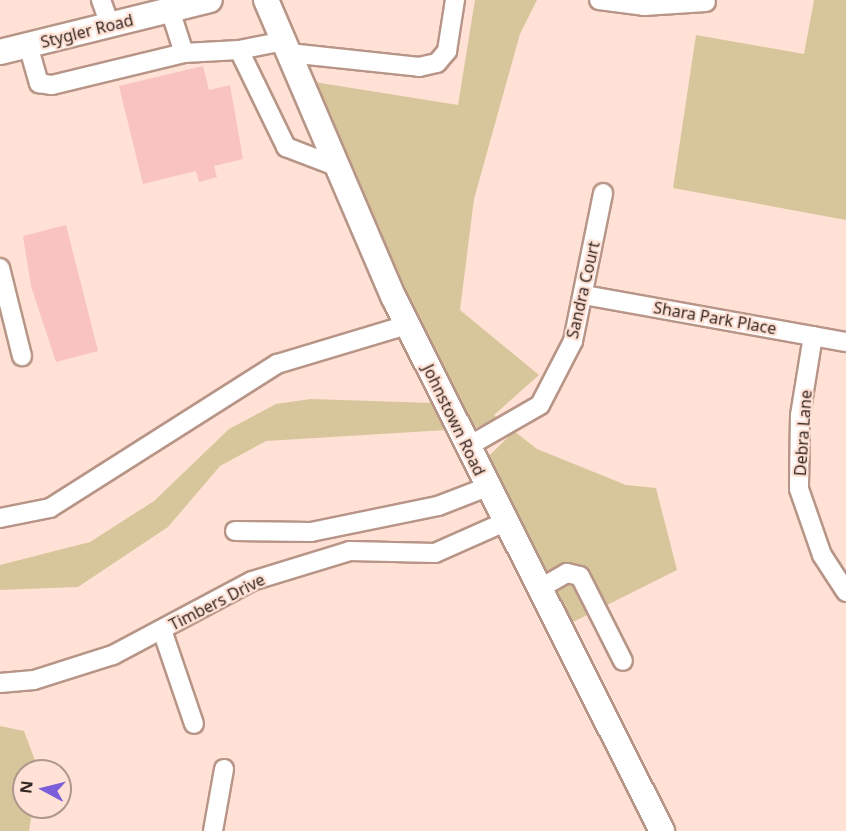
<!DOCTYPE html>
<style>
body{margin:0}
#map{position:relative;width:846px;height:831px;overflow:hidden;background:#ffe1d5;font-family:"Noto Sans",sans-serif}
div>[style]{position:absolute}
.green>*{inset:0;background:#d7c69b}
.building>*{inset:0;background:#f9c3c1}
.roads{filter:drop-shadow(2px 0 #b79587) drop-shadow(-2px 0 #b79587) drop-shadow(0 2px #b79587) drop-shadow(0 -2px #b79587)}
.minor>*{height:18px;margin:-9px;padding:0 9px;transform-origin:9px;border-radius:9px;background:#fff}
.major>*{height:24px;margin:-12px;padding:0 12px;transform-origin:12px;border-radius:12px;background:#fff}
span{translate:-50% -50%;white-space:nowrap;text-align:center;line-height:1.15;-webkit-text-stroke:4.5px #ffe1d5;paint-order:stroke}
.street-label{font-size:16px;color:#342722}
.north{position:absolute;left:12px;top:759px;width:60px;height:60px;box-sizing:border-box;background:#ffe1d5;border:2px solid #ae978d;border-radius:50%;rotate:277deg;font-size:16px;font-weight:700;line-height:24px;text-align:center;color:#342722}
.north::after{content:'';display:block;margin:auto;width:21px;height:27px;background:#7b5fda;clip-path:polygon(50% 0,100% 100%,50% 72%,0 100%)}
</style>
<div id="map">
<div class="green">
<i style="clip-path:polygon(475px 0,537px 0,520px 34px,474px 199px,460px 310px,539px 375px,494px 415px,501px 421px,473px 428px,414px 322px,314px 82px,458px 105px)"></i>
<i style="clip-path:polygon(814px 0,846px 0,846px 220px,673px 188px,696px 35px,804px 54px)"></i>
<i style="clip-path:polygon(311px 399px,433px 403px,446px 430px,266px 441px,220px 466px,168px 527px,78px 587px,0 590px,0 565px,90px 542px,154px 501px,229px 429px,276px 404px)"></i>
<i style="clip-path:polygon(514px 431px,537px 449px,626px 485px,656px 488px,677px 570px,567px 625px,487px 458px)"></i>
<i style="clip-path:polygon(0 726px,24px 731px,39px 771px,24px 771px,24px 807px,33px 807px,29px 831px,0 831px)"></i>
</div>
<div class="building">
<i style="clip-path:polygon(203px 66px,209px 90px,230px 85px,243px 159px,214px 166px,217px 177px,199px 182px,196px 171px,143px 184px,119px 86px)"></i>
<i style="clip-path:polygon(66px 225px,98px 351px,56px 362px,31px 286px,23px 236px)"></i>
</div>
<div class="roads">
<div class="minor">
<i style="left:101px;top:0;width:27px;rotate:70deg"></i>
<i style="left:599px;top:0;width:45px;rotate:7.6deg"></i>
<i style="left:644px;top:6px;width:62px;rotate:-3.7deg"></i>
<i style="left:170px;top:10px;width:45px;rotate:72deg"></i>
<i style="left:284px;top:41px;width:46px;rotate:168.7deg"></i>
<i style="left:239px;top:50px;width:108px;rotate:64.1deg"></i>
<i style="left:286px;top:147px;width:56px;rotate:21deg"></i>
<i style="left:28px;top:45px;width:40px;rotate:74deg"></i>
<i style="left:39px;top:83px;width:13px;rotate:9deg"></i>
<i style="left:52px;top:85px;width:136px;rotate:-13.6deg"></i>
<i style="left:184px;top:53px;width:55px;rotate:-3.1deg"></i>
<i style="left:289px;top:53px;width:131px;rotate:6.1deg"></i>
<i style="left:419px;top:67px;width:18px;rotate:-13deg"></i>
<i style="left:437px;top:63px;width:16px;rotate:-50deg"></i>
<i style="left:447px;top:51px;width:52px;rotate:-81.1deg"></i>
<i style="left:0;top:268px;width:91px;rotate:76deg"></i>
<i style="left:584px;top:295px;width:266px;rotate:10.2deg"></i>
<i style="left:813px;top:336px;width:80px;rotate:99.3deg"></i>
<i style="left:800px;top:415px;width:74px;rotate:90.8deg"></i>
<i style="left:799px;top:489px;width:70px;rotate:70.8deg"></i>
<i style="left:822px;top:555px;width:44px;rotate:57deg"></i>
<i style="left:467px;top:447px;width:84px;rotate:-29.9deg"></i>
<i style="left:540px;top:405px;width:72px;rotate:-62.7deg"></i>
<i style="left:573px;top:341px;width:151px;rotate:-78.5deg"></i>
<i style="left:0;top:518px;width:51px;rotate:-11.3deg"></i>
<i style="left:50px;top:508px;width:269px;rotate:-32.4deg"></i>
<i style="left:277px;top:364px;width:136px;rotate:-16.7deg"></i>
<i style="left:235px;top:531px;width:76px;rotate:0.8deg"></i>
<i style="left:311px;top:532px;width:130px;rotate:-11.6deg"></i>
<i style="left:438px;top:506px;width:53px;rotate:-21.2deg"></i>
<i style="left:539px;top:589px;width:32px;rotate:-30deg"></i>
<i style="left:567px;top:573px;width:13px;rotate:13deg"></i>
<i style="left:580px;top:576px;width:95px;rotate:63.2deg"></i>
<i style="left:162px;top:630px;width:99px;rotate:71.2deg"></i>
<i style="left:0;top:683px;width:34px;rotate:-5deg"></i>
<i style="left:34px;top:680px;width:83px;rotate:-17.6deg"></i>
<i style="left:113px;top:655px;width:157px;rotate:-28deg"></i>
<i style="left:252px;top:581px;width:102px;rotate:-17deg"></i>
<i style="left:350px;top:551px;width:85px;rotate:1.3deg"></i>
<i style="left:435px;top:553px;width:77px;rotate:-23.9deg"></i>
<i style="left:213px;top:831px;width:63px;rotate:-79.9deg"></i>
</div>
<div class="major">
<i style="left:266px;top:0;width:324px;rotate:66.8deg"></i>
<i style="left:394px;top:298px;width:597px;rotate:63.31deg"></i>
<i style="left:0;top:52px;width:216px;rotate:-13.9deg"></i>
</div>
</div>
<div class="street-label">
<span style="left:87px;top:31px;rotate:-14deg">Stygler Road</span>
<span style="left:583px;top:290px;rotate:-77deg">Sandra Court</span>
<span style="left:715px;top:318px;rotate:10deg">Shara Park Place</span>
<span style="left:454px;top:420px;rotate:64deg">Johnstown Road</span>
<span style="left:803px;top:433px;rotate:-86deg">Debra Lane</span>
<span style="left:217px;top:602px;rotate:-27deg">Timbers Drive</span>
</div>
<div class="north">N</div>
</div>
